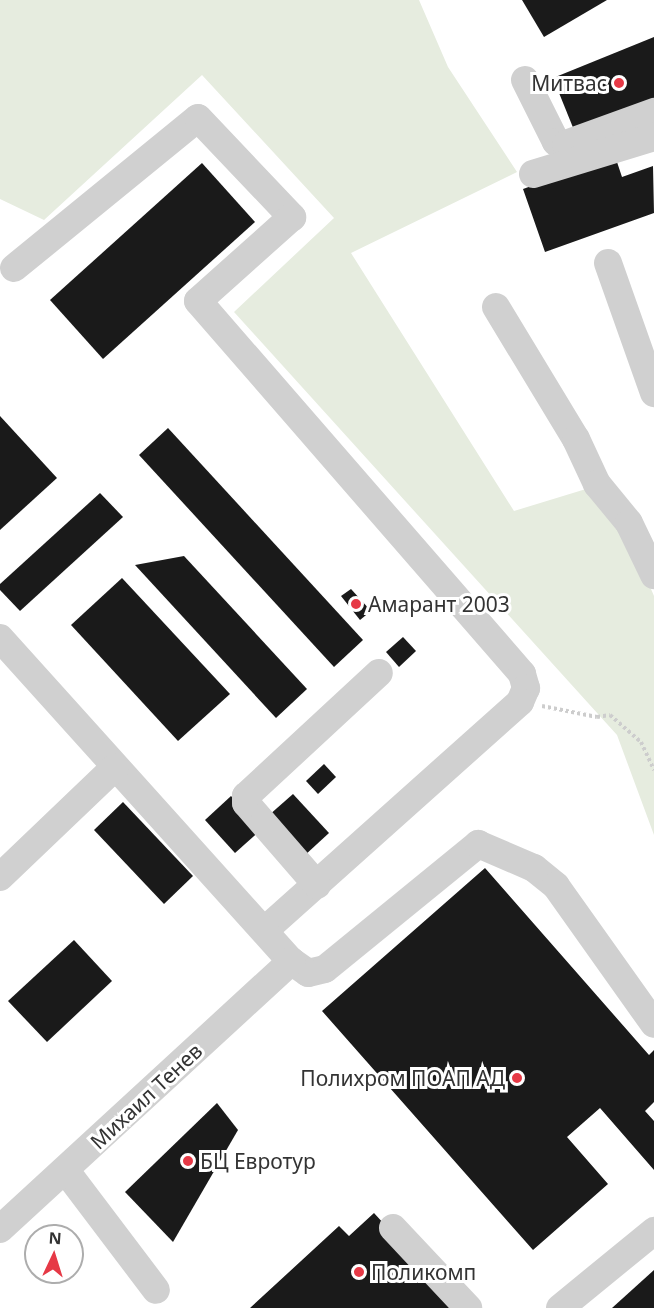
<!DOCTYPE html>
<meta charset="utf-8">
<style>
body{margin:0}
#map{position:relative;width:654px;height:1308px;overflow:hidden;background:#fff;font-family:"Noto Sans",sans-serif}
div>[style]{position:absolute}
.green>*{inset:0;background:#e6ecdf}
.building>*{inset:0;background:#1a1a1a}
.path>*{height:4px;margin-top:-2px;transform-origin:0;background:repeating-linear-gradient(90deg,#cdcdcd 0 3px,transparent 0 6px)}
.minor>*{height:28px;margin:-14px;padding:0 14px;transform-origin:14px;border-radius:14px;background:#d0d0d0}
.dots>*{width:16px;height:16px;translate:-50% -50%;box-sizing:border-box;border:3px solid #fff;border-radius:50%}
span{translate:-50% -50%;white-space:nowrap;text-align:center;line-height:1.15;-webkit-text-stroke:6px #fff;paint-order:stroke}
.poi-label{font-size:21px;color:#333}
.right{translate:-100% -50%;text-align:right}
.left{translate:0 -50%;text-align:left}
.street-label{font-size:21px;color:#333}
.north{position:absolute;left:24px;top:1224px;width:60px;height:60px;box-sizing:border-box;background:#fff;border:2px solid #adadad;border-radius:50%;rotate:4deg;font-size:16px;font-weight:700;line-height:24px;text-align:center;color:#333}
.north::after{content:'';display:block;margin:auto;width:21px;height:27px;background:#e63946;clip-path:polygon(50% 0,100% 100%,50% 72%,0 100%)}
</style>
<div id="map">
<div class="green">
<i style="clip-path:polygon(0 0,419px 0,448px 67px,517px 172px,351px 253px,514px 511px,586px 489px,626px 530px,654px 596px,654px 835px,617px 735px,234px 312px,334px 218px,202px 75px,44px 220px,0 199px)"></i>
</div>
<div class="building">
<i style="clip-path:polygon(522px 0,607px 0,544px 37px)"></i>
<i style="clip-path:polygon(654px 37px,654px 103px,576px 135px,553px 78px)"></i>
<i style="clip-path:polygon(615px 156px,622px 177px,653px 166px,654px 213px,545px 252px,523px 189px)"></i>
<i style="clip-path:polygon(202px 163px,255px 222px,103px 359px,50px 300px)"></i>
<i style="clip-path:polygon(0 416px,57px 478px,0 530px)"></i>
<i style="clip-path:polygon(168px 428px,363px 640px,334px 667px,139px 455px)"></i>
<i style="clip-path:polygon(100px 493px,123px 517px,20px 611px,0 590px,0 584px)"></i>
<i style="clip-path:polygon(184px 556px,307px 689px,276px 718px,135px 565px)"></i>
<i style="clip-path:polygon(122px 578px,230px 694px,178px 741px,71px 625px)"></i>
<i style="clip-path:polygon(351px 589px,371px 611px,360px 620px,341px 596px)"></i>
<i style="clip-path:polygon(403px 637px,416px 651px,399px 667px,386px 652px)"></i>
<i style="clip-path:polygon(324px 764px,336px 777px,318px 794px,306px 781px)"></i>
<i style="clip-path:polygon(293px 794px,329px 833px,304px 856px,268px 816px)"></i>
<i style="clip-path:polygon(231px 796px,262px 829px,235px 853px,205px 820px)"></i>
<i style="clip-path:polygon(123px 802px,193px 876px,164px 904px,94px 830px)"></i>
<i style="clip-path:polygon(485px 868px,649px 1055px,654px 1050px,654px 1102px,645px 1111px,654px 1121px,654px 1170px,600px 1108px,567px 1137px,608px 1184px,533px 1250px,322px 1011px)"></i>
<i style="clip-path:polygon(74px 940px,112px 981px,47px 1042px,8px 1001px)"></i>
<i style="clip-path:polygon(217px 1103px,238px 1130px,173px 1242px,125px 1192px)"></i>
<i style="clip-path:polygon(374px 1213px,461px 1308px,250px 1308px,339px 1226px,349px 1236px)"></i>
<i style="clip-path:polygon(654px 1270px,654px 1308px,612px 1308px)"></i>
</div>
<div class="path">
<i style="left:542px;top:706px;width:56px;rotate:11.3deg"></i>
<i style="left:597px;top:717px;width:13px;rotate:-9deg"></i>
<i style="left:610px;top:715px;width:41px;rotate:41.1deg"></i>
<i style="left:641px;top:742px;width:31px;rotate:65deg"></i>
</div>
<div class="minor">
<i style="left:525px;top:80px;width:69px;rotate:63.4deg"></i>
<i style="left:556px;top:142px;width:10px;rotate:11deg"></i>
<i style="left:566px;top:144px;width:94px;rotate:-20deg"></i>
<i style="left:533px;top:174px;width:127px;rotate:-17deg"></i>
<i style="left:608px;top:263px;width:138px;rotate:70.5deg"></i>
<i style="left:14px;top:268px;width:237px;rotate:-39.2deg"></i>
<i style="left:198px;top:118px;width:137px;rotate:46.5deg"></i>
<i style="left:292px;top:217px;width:126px;rotate:138.2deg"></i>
<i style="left:198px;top:301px;width:494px;rotate:49deg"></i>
<i style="left:522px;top:674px;width:15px;rotate:74deg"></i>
<i style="left:526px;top:688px;width:15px;rotate:113deg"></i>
<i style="left:520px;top:702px;width:343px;rotate:138.2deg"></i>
<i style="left:496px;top:307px;width:154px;rotate:58.8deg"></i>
<i style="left:576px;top:439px;width:50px;rotate:65deg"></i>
<i style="left:597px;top:484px;width:50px;rotate:50.6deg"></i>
<i style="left:629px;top:523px;width:58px;rotate:64.3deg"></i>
<i style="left:0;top:638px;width:435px;rotate:48deg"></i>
<i style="left:291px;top:961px;width:21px;rotate:35deg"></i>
<i style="left:308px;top:973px;width:17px;rotate:-13deg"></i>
<i style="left:325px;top:969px;width:198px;rotate:-39.2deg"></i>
<i style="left:478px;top:844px;width:61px;rotate:23.2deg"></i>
<i style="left:534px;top:868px;width:28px;rotate:39deg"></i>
<i style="left:556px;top:886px;width:169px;rotate:54.6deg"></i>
<i style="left:0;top:877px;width:159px;rotate:-43.7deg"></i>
<i style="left:317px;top:885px;width:108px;rotate:-130.9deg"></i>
<i style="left:246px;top:803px;width:7px;rotate:-90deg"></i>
<i style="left:246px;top:796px;width:181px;rotate:-42.8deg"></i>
<i style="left:66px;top:1171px;width:149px;rotate:52.9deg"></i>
<i style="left:393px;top:1228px;width:110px;rotate:46.8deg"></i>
<i style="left:0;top:1229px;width:396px;rotate:-42.6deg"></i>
<i style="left:560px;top:1308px;width:122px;rotate:-39.3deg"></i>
</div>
<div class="dots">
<i style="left:619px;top:83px;background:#e63946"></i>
<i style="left:356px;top:604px;background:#e63946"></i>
<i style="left:517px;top:1078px;background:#e63946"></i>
<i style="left:188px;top:1161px;background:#e63946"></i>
<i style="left:359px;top:1272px;background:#e63946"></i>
</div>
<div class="poi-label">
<span class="right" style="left:607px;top:83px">Митвас</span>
<span class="left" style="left:368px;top:604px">Амарант 2003</span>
<span class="right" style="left:505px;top:1078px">Полихром ПОАП АД</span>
<span class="left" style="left:200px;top:1161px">БЦ Евротур</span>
<span class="left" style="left:371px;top:1272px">Поликомп</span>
</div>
<div class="street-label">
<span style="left:146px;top:1096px;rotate:-43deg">Михаил Тенев</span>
</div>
<div class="north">N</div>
</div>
